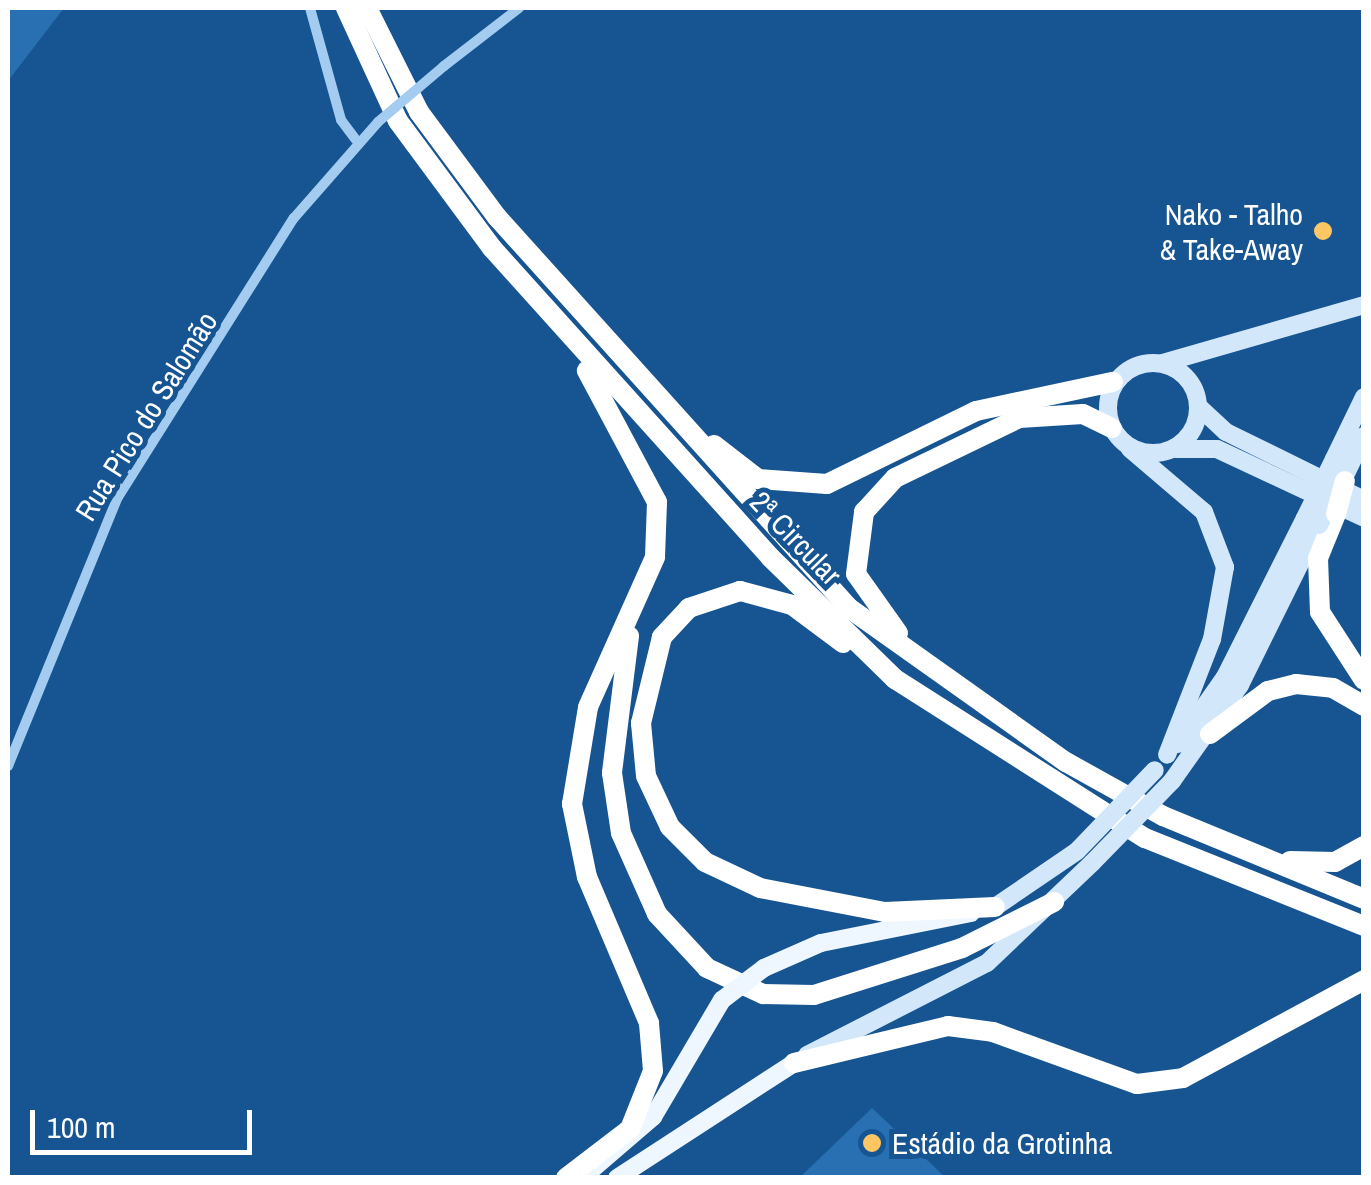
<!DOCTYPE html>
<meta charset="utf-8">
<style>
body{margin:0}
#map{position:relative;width:1371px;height:1185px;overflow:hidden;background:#165592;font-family:"Archivo Narrow",sans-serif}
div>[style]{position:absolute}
.green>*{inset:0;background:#2870b1}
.street>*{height:10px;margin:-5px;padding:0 5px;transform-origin:5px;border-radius:5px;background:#a4ccf1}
.secondary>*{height:18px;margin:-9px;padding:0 9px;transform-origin:9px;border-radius:9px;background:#d3e7fb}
.secondary>.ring{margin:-9px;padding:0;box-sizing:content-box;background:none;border:18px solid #d3e7fb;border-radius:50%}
.primary>*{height:18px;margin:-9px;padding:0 9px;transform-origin:9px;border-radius:9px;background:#eef6ff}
.highway>*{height:20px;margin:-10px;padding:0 10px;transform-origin:10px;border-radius:10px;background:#fff}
.street-bridge>*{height:10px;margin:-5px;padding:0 5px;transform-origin:5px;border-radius:5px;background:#a4ccf1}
.secondary-bridge>*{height:18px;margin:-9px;padding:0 9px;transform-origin:9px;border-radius:9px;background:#d3e7fb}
.primary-bridge>*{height:18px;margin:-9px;padding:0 9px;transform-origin:9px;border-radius:9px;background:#eef6ff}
.highway-bridge>*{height:20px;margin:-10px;padding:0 10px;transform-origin:10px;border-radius:10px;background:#fff}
.dots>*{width:28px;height:28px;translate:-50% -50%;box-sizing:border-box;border:5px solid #165592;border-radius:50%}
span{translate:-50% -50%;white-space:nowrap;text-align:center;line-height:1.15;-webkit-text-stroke:10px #165592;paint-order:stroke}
.poi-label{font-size:30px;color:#fff}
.right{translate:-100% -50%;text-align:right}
.left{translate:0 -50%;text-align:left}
.street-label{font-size:30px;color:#fff}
.frame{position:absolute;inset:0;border:10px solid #fff;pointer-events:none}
.scale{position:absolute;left:30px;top:1110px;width:222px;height:45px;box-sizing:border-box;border:5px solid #fff;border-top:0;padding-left:12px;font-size:30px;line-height:35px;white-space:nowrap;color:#fff;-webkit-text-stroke:8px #165592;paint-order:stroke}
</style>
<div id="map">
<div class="green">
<i style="clip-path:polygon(8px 8px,64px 8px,8px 81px)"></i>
<i style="clip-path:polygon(872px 1108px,945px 1177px,800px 1177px)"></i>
</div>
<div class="street">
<i style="left:310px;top:8px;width:116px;rotate:74.5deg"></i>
<i style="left:341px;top:120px;width:25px;rotate:53deg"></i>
<i style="left:444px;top:66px;width:95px;rotate:-37.7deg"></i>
<i style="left:8px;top:766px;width:291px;rotate:-67.8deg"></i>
<i style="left:118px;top:497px;width:330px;rotate:-57.8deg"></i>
<i style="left:294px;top:218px;width:128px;rotate:-48.8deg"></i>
</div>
<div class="secondary">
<i class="ring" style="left:1108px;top:363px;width:72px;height:72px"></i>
<i style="left:1163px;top:363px;width:209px;rotate:-16.1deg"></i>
<i style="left:1198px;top:406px;width:38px;rotate:43deg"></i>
<i style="left:1226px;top:432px;width:154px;rotate:26.2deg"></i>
<i style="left:1130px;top:449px;width:97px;rotate:40.4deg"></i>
<i style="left:1204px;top:512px;width:59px;rotate:69.1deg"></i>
<i style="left:1225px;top:567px;width:73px;rotate:100.2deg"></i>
<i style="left:1212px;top:639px;width:124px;rotate:111.2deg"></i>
<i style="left:1176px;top:449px;width:41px"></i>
<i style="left:1217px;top:449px;width:162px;rotate:25.1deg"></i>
<i style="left:1334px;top:459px;width:69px;rotate:-64.2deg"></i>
<i style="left:1343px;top:480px;width:49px;rotate:-64.5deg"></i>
<i style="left:1178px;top:744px;width:82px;rotate:-55deg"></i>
<i style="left:1225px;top:677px;width:178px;rotate:-63.3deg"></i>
<i style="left:1172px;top:781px;width:118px;rotate:-54.7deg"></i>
<i style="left:1240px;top:685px;width:178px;rotate:-63.7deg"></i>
<i style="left:995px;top:907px;width:99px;rotate:-34.3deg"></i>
<i style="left:807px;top:1055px;width:202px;rotate:-27.1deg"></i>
<i style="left:987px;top:963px;width:145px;rotate:-43.6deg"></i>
</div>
<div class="primary">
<i style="left:764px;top:968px;width:62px;rotate:-23.7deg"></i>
<i style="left:821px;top:943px;width:153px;rotate:-11.3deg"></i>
<i style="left:582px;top:1178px;width:94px;rotate:-40.7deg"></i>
<i style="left:653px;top:1117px;width:136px;rotate:-59.5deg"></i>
<i style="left:617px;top:1178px;width:211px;rotate:-33deg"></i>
</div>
<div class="highway">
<i style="left:346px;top:8px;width:124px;rotate:65.3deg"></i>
<i style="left:398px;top:121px;width:158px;rotate:53.5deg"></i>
<i style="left:492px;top:248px;width:416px;rotate:48deg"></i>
<i style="left:770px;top:557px;width:175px;rotate:44.3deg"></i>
<i style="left:895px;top:679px;width:296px;rotate:32.5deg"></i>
<i style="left:1145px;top:838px;width:236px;rotate:21.9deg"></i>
<i style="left:367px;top:8px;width:116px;rotate:63.4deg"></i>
<i style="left:419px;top:112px;width:131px;rotate:53.4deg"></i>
<i style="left:497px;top:217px;width:526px;rotate:48deg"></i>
<i style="left:849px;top:608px;width:266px;rotate:35.4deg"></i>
<i style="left:1066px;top:762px;width:111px;rotate:29.1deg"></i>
<i style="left:1163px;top:816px;width:217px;rotate:22.4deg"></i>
<i style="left:714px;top:445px;width:56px;rotate:37.7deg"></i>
<i style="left:758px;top:479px;width:69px;rotate:4.1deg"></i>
<i style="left:827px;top:484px;width:166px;rotate:-26.1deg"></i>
<i style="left:976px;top:411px;width:140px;rotate:-12deg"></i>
<i style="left:1336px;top:514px;width:48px;rotate:112.2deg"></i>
<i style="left:1318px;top:558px;width:54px;rotate:87.9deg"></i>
<i style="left:1320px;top:612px;width:81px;rotate:57.1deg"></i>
<i style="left:898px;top:633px;width:72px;rotate:-125.4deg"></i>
<i style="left:856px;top:574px;width:63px;rotate:-82.6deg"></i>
<i style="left:864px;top:512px;width:46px;rotate:-47.6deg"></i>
<i style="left:895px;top:478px;width:138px;rotate:-25.8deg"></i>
<i style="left:1019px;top:418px;width:64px;rotate:-3.6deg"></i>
<i style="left:1083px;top:414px;width:32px;rotate:26deg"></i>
<i style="left:629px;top:636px;width:138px;rotate:97.1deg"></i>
<i style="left:612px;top:773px;width:61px;rotate:81.5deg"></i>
<i style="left:621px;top:833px;width:89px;rotate:66deg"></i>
<i style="left:657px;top:914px;width:74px;rotate:47.2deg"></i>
<i style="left:707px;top:968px;width:62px;rotate:24.9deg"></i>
<i style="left:763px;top:994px;width:51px;rotate:1.1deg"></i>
<i style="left:814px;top:995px;width:155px;rotate:-17.6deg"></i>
<i style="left:962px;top:948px;width:103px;rotate:-26.6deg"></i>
<i style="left:843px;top:643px;width:64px;rotate:-143.3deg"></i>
<i style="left:792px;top:605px;width:54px;rotate:-164.9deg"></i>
<i style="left:740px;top:591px;width:54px;rotate:161.6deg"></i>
<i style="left:689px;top:608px;width:40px;rotate:133deg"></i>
<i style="left:662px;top:637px;width:89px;rotate:103.7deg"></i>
<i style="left:641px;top:723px;width:53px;rotate:84.6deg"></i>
<i style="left:646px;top:776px;width:56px;rotate:64.8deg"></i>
<i style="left:670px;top:827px;width:49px;rotate:45deg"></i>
<i style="left:705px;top:862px;width:61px;rotate:25.3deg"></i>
<i style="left:760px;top:888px;width:127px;rotate:10.9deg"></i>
<i style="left:885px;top:912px;width:110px;rotate:-2.6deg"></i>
<i style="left:1210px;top:734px;width:72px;rotate:-36.6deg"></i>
<i style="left:1268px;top:691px;width:29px;rotate:-14deg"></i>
<i style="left:1296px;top:684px;width:37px;rotate:6deg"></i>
<i style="left:1333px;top:688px;width:36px;rotate:30deg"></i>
<i style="left:1290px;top:861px;width:45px;rotate:1.3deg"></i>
<i style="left:1335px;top:862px;width:33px;rotate:-29deg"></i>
<i style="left:794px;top:1063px;width:158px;rotate:-13.5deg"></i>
<i style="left:948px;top:1026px;width:45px;rotate:7.6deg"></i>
<i style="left:993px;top:1032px;width:153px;rotate:19.9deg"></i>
<i style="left:1137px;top:1084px;width:46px;rotate:-7.4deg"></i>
<i style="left:1183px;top:1078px;width:206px;rotate:-28.4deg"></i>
<i style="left:566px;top:1178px;width:81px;rotate:-37.4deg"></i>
<i style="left:630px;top:1129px;width:62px;rotate:-68.4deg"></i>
<i style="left:653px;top:1071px;width:48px;rotate:-94.8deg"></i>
<i style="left:649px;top:1023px;width:159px;rotate:-113deg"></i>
<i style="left:587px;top:877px;width:75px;rotate:-101.6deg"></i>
<i style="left:572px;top:804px;width:98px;rotate:-80.6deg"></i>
<i style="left:588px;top:707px;width:164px;rotate:-65.9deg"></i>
<i style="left:655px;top:557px;width:55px;rotate:-87.9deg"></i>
<i style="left:657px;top:502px;width:149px;rotate:-118.1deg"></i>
</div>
<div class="street-bridge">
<i style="left:378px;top:122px;width:87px;rotate:-40.3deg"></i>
</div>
<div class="secondary-bridge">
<i style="left:1305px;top:518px;width:66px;rotate:-63.8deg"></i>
<i style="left:1319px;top:525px;width:39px;rotate:-63deg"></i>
<i style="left:1077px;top:851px;width:112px;rotate:-46.1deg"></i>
<i style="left:1092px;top:863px;width:115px;rotate:-45.7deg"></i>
</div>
<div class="primary-bridge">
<i style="left:722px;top:1000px;width:53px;rotate:-37.3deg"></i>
</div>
<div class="highway-bridge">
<i style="left:1336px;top:514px;width:34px;rotate:-75deg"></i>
</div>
<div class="dots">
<i style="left:1323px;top:231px;background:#ffc764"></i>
<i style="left:872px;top:1143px;background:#ffc764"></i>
</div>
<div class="poi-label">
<span class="right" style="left:1303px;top:231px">Nako - Talho<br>&amp; Take-Away</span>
<span class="left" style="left:892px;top:1143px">Estádio da Grotinha</span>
</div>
<div class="street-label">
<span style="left:146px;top:416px;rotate:-58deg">Rua Pico do Salomão</span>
<span style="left:796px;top:538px;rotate:46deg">2ª Circular</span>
</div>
<div class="frame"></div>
<div class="scale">100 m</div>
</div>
